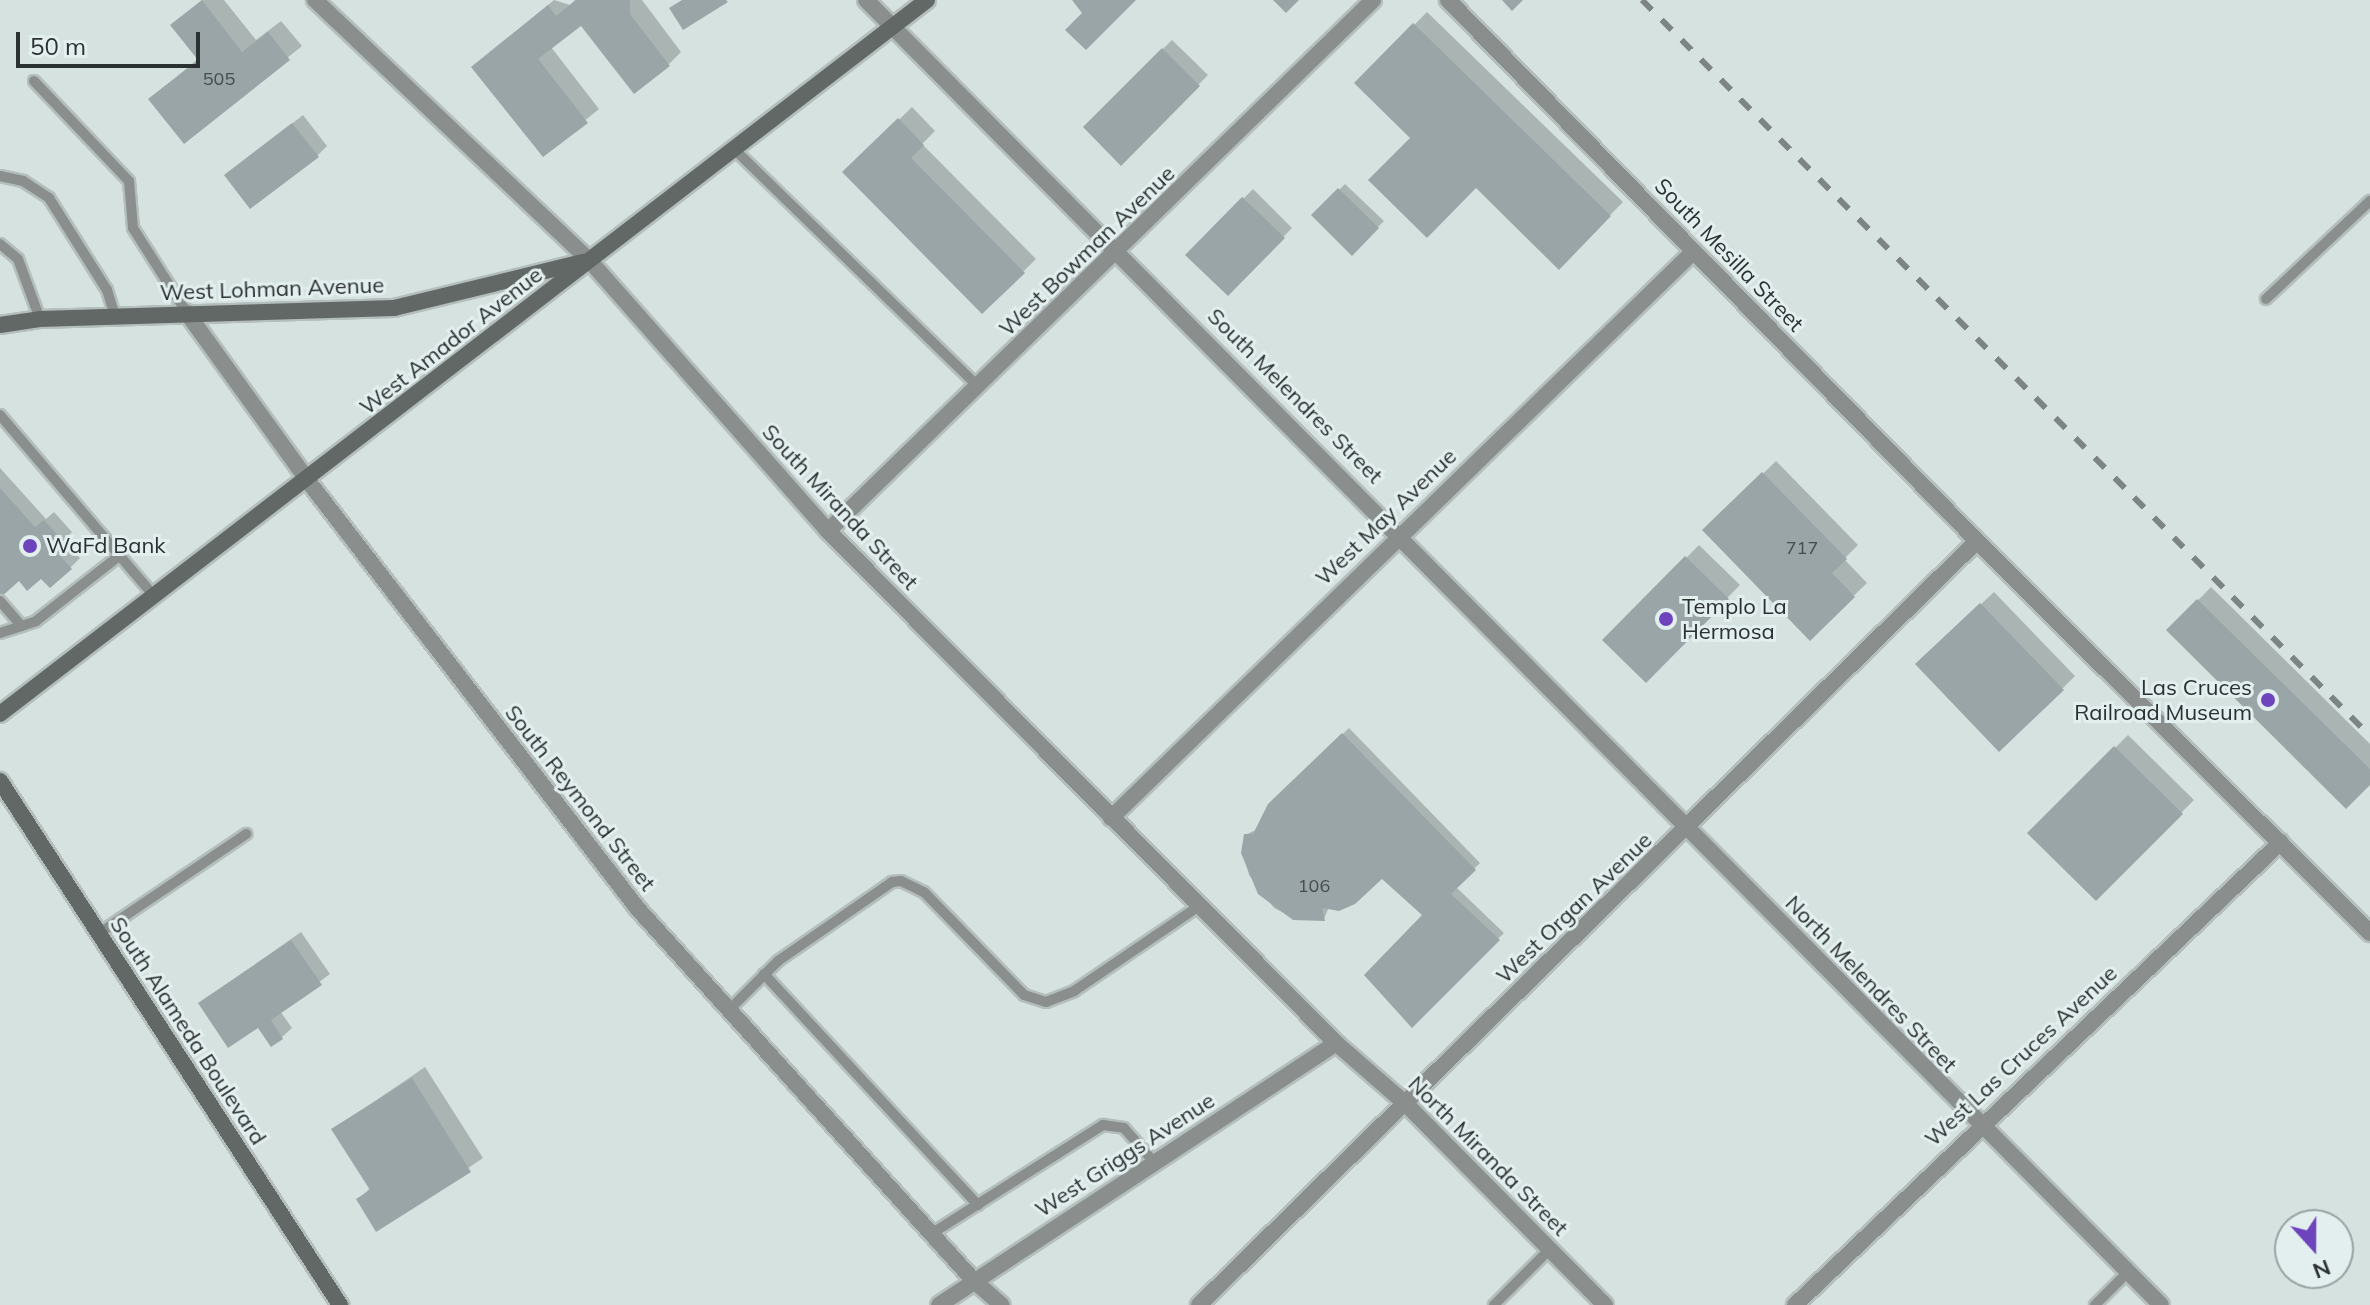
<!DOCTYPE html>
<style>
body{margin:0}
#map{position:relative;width:2370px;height:1305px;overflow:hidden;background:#d5e2e0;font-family:Mulish,sans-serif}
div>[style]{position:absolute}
.shadow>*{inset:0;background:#0003}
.building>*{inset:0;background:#99a5a7}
.roads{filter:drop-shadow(2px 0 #b3bebd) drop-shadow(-2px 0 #b3bebd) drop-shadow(0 2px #b3bebd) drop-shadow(0 -2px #b3bebd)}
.service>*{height:10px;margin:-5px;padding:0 5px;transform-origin:5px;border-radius:5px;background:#8a8f8d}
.minor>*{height:16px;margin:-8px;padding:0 8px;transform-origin:8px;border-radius:8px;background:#8a8f8d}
.tertiary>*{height:16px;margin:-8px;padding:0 8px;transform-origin:8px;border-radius:8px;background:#8a8f8d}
.secondary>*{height:16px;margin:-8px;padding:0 8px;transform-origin:8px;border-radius:8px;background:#626866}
.rail>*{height:6px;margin-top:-3px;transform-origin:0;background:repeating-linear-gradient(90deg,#7c8584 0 14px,transparent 0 28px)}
.dots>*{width:22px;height:22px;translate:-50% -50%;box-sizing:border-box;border:4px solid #e2efee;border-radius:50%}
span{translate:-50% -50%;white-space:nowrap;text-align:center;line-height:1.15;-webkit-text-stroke:6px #e2efee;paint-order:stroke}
.number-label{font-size:18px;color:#464d4e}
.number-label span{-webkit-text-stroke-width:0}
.street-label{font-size:22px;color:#2b3030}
.poi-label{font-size:22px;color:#2b3030}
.left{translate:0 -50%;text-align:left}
.right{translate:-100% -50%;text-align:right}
.north{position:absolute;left:2274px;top:1209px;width:80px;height:80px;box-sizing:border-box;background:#e2efee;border:2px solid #99a3a2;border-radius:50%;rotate:159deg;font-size:22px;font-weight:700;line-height:32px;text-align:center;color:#2b3030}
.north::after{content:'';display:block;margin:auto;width:28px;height:36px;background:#6e44bd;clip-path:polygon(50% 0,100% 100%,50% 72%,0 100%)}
.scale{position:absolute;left:16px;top:32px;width:184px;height:36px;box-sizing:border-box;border:4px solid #2b3030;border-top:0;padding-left:10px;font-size:24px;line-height:28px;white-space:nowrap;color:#2b3030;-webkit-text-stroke:6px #e2efee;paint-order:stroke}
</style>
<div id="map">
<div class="shadow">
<i style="clip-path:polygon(202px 0,224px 0,256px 40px,281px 21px,302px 46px,184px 141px,151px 99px,199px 58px,173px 25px)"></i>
<i style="clip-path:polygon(554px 0,570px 5px,575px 0,642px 0,681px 52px,669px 64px,582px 23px,551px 47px,599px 109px,544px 154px,474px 67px)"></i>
<i style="clip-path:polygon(1427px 12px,1623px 202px,1559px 267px,1476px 185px,1413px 138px,1357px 83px)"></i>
<i style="clip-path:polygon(1172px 40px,1208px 75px,1121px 163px,1085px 127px)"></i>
<i style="clip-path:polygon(912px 107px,935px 131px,922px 144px,1036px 259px,982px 312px,845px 172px)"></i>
<i style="clip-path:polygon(303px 115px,327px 146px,317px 156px,226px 175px)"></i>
<i style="clip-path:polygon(1345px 184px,1384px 221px,1352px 253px,1314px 215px)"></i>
<i style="clip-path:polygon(1253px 189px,1292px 228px,1228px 293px,1188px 255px)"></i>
<i style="clip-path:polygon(1776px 461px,1858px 545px,1844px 559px,1867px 583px,1810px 638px,1705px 530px)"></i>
<i style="clip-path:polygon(0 468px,46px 519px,54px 512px,72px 532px,64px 540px,80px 558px,70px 568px,19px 578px,0 595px)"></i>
<i style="clip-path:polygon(1699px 545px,1740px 585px,1646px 680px,1605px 640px)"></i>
<i style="clip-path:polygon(2211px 587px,2370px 744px,2370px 782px,2169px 630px)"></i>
<i style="clip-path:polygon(1994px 592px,2075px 676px,2062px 689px,1930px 652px)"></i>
<i style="clip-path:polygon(1349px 728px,1480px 863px,1456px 887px,1504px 933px,1412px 1025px,1425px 915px,1382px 877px,1329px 907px,1324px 919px,1294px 918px,1274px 908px,1249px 875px,1243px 853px,1245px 835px,1258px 829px,1270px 805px)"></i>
<i style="clip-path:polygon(2128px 735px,2194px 800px,2096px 898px,2030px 833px)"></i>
<i style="clip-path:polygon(301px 932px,330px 974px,280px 1011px,292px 1028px,282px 1037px,272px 1044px,259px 1025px,200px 1003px)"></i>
<i style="clip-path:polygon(425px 1067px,483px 1158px,377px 1230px,358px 1200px,371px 1187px,334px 1129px)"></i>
</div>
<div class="building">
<i style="clip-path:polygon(202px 0,242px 52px,268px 32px,290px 60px,184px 144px,148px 99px,198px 60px,170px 25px)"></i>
<i style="clip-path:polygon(576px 0,630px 0,630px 14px,670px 66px,634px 94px,581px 26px,538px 59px,588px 123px,543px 157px,471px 67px,548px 5px,556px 16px)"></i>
<i style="clip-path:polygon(682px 0,726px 0,728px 2px,683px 30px,669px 8px)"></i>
<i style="clip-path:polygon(1072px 0,1136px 0,1086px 50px,1065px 30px,1082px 13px)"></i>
<i style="clip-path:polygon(1273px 0,1299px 0,1286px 13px)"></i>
<i style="clip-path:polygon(1502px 0,1523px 0,1512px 11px)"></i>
<i style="clip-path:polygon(1413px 23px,1611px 216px,1559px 270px,1476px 188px,1427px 238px,1368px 180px,1410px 138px,1354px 83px)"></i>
<i style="clip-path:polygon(1162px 48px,1200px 86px,1121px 166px,1083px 127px)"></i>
<i style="clip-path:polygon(898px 118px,924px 145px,911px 158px,1025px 273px,982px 314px,842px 172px)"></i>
<i style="clip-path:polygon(292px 123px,319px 157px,250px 209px,224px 175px)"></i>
<i style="clip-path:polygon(1338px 188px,1379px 228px,1352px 256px,1311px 215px)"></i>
<i style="clip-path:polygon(1242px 197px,1285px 238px,1228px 296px,1185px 255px)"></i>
<i style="clip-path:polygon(1762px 472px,1847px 559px,1832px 573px,1855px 597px,1810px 641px,1702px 530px)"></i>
<i style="clip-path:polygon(0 488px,35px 527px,44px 520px,64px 542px,55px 550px,72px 569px,50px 588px,41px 579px,27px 591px,19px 581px,0 598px)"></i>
<i style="clip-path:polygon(1685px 556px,1729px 599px,1646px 683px,1602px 640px)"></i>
<i style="clip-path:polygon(2197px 599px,2370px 769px,2370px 785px,2346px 809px,2166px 630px)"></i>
<i style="clip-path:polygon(1980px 603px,2064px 690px,1999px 752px,1915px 664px)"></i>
<i style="clip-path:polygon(1342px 733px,1476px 870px,1451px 894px,1500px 940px,1412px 1028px,1364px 975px,1422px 915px,1382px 879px,1355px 904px,1339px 911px,1322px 908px,1325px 921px,1293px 920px,1258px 894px,1241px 853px,1244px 834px,1253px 834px,1268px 804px)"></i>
<i style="clip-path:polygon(2114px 746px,2183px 814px,2096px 901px,2027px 833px)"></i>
<i style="clip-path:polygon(291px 940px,322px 985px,271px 1020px,283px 1039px,271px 1047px,258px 1028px,228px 1048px,198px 1003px)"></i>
<i style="clip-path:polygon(412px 1078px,471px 1172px,376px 1232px,356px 1199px,370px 1190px,331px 1129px)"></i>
</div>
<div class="roads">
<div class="service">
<i style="left:34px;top:81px;width:138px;rotate:46.5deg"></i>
<i style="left:129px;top:181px;width:47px;rotate:85.1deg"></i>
<i style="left:133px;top:228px;width:101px;rotate:57.6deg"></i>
<i style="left:734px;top:149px;width:340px;rotate:44.2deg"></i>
<i style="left:0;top:176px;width:24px;rotate:12deg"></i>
<i style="left:23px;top:181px;width:31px;rotate:33deg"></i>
<i style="left:49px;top:198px;width:109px;rotate:57.8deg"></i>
<i style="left:107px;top:290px;width:28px;rotate:73deg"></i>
<i style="left:0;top:244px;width:23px;rotate:40deg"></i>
<i style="left:18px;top:259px;width:64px;rotate:69.9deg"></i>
<i style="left:2266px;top:299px;width:143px;rotate:-43.3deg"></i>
<i style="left:0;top:415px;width:239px;rotate:49.6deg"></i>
<i style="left:0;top:601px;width:33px;rotate:49deg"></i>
<i style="left:0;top:633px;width:38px;rotate:-18deg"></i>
<i style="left:36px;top:621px;width:105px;rotate:-38.1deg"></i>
<i style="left:98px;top:934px;width:179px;rotate:-34deg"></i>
<i style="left:764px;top:974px;width:315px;rotate:47.2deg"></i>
<i style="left:729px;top:1010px;width:69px;rotate:-45deg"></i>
<i style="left:778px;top:961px;width:139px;rotate:-34.7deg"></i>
<i style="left:892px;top:882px;width:9px;rotate:-6deg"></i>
<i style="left:901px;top:881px;width:25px;rotate:26deg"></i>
<i style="left:924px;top:892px;width:144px;rotate:45.8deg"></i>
<i style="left:1024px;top:995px;width:23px;rotate:18deg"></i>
<i style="left:1046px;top:1002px;width:30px;rotate:-21deg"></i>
<i style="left:1074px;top:991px;width:151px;rotate:-34.2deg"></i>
<i style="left:931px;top:1234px;width:204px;rotate:-32.4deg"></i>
<i style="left:1103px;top:1125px;width:21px;rotate:8deg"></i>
<i style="left:1124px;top:1128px;width:45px;rotate:48.6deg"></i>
<i style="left:1494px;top:1305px;width:79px;rotate:-45deg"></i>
<i style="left:2095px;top:1305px;width:47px;rotate:-45deg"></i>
</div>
<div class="minor">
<i style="left:315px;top:0;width:378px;rotate:43.5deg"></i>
<i style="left:589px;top:260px;width:361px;rotate:48.6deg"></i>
<i style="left:828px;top:531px;width:721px;rotate:45.22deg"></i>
<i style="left:1336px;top:1043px;width:93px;rotate:41.1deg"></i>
<i style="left:1406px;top:1104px;width:283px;rotate:45.3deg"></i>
<i style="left:866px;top:0;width:1838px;rotate:45.22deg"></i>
<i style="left:187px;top:313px;width:207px;rotate:54.2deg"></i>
<i style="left:308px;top:481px;width:540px;rotate:52.37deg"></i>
<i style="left:638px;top:909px;width:500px;rotate:47.9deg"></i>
<i style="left:973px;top:1280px;width:38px;rotate:41deg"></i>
<i style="left:828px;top:531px;width:761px;rotate:-44.25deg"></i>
<i style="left:1111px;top:818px;width:813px;rotate:-44.2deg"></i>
<i style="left:939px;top:1305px;width:476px;rotate:-33.4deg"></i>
<i style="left:1199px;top:1305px;width:1090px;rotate:-44.48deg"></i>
</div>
<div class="tertiary">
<i style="left:1448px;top:0;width:757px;rotate:45.64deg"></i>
<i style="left:1977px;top:541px;width:555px;rotate:44.93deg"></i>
<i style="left:1795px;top:1305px;width:671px;rotate:-43.61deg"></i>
</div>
<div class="secondary">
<i style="left:0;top:325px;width:40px;rotate:-8.5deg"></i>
<i style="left:40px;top:319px;width:354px;rotate:-1.8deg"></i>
<i style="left:394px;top:308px;width:195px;rotate:-13.7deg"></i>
<i style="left:0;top:714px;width:1170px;rotate:-37.6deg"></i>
<i style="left:0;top:781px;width:625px;rotate:57.02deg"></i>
</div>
</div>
<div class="rail">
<i style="left:1642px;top:0;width:1035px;rotate:45.31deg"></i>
</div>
<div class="dots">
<i style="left:30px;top:546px;background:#6e44bd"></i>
<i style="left:1666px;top:619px;background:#6e44bd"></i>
<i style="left:2268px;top:700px;background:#6e44bd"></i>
</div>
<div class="number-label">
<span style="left:219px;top:79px">505</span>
<span style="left:1802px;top:548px">717</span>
<span style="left:1314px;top:886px">106</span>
</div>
<div class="street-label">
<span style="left:1087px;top:251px;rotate:-44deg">West Bowman Avenue</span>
<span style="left:1729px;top:255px;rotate:46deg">South Mesilla Street</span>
<span style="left:272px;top:289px;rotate:-2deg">West Lohman Avenue</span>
<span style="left:451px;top:341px;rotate:-38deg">West Amador Avenue</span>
<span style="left:1295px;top:396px;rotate:45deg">South Melendres Street</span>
<span style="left:840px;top:507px;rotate:47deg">South Miranda Street</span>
<span style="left:1386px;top:517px;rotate:-44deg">West May Avenue</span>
<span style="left:580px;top:798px;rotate:52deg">South Reymond Street</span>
<span style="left:1574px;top:908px;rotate:-44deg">West Organ Avenue</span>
<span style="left:1871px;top:984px;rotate:46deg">North Melendres Street</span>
<span style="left:188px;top:1031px;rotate:57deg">South Alameda Boulevard</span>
<span style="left:2021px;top:1056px;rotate:-43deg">West Las Cruces Avenue</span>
<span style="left:1125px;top:1155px;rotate:-33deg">West Griggs Avenue</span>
<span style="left:1488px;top:1156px;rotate:45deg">North Miranda Street</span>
</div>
<div class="poi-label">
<span class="left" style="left:46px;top:546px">WaFd Bank</span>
<span class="left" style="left:1682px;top:619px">Templo La<br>Hermosa</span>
<span class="right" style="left:2252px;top:700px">Las Cruces<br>Railroad Museum</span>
</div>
<div class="north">N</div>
<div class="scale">50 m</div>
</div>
